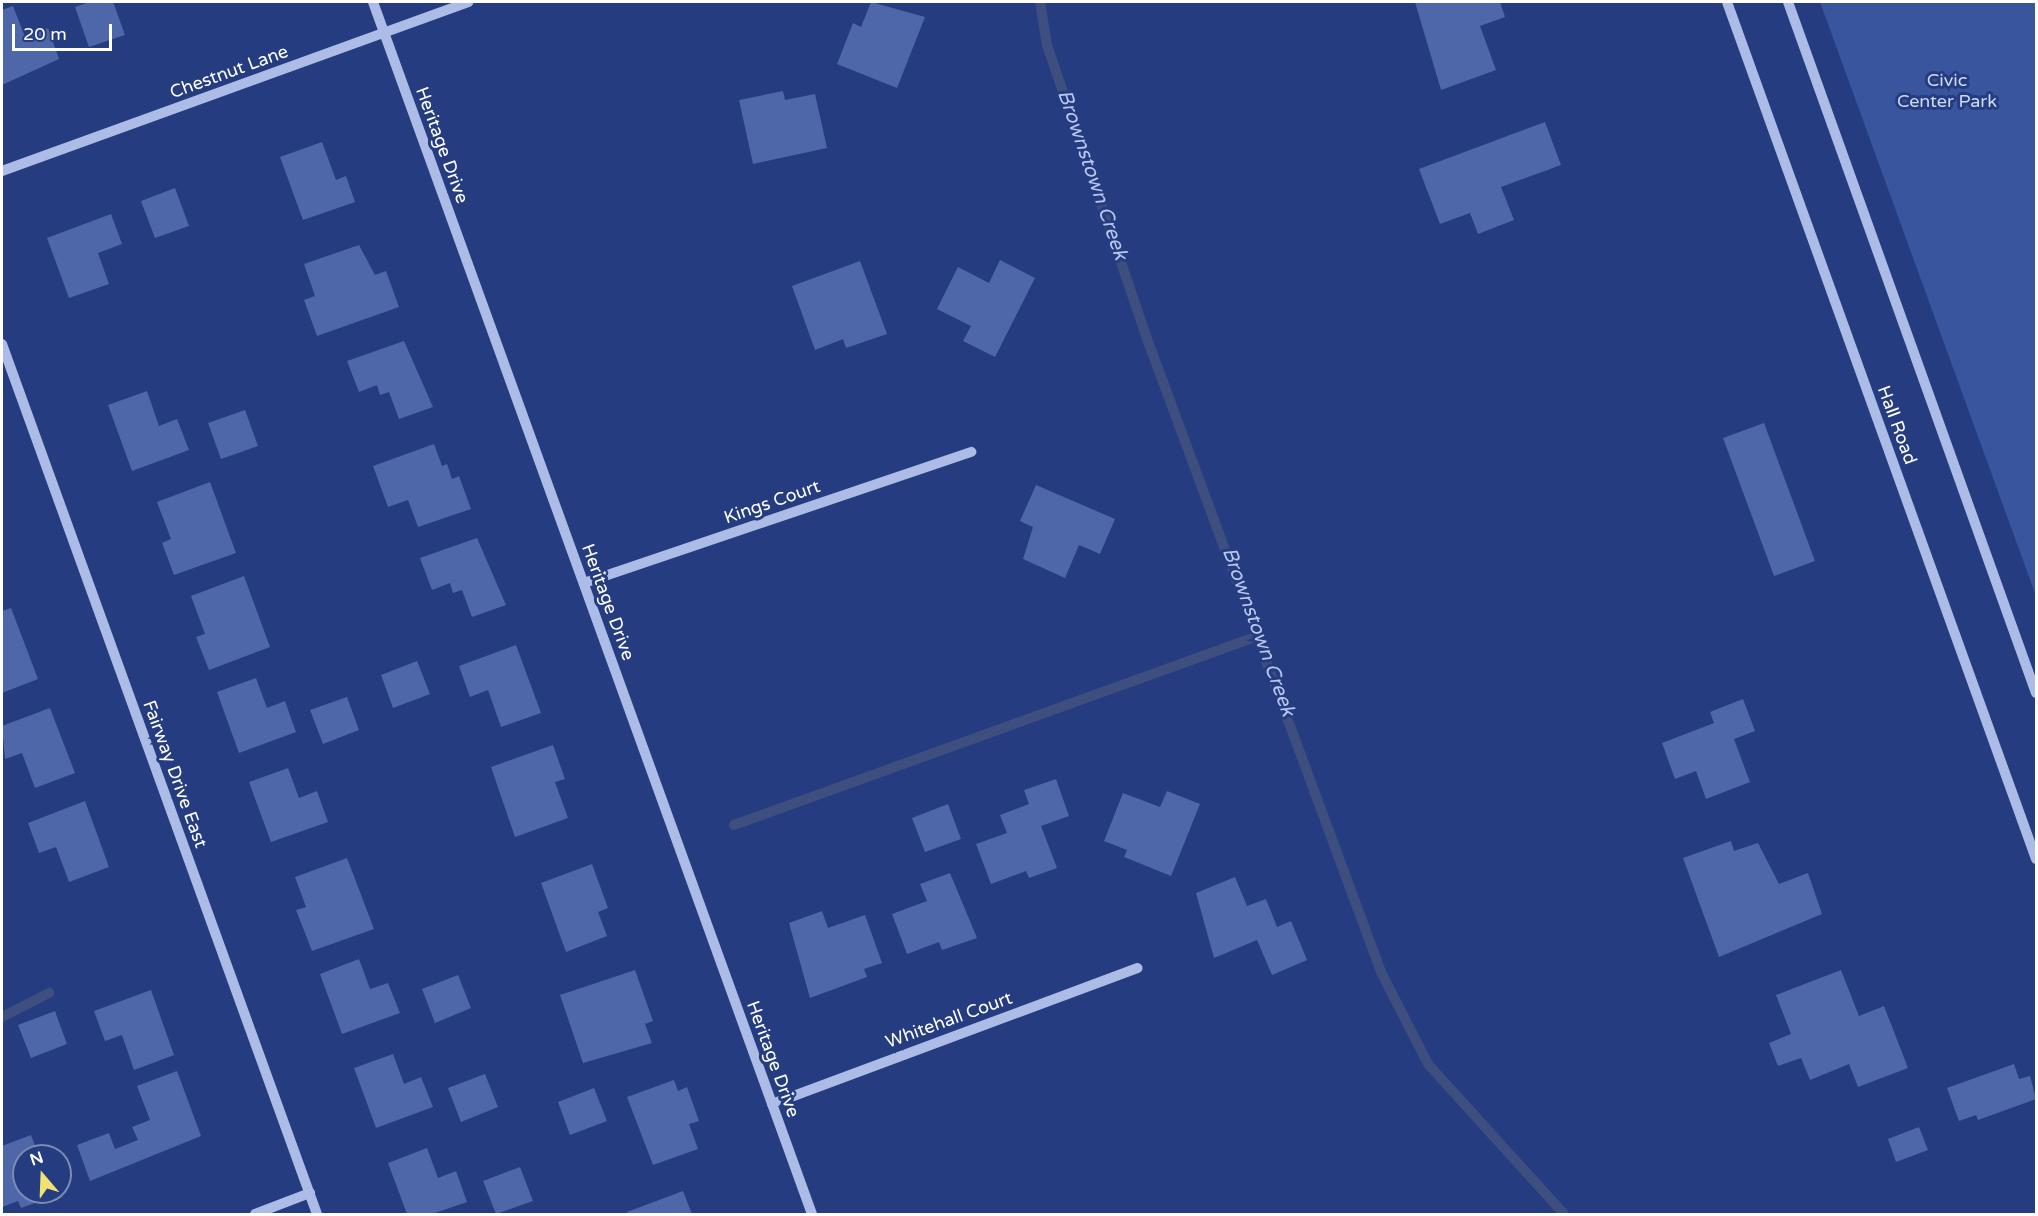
<!DOCTYPE html>
<style>
body{margin:0}
#map{position:relative;width:2038px;height:1216px;overflow:hidden;background:#253d80;font-family:"Varela Round",sans-serif}
div>[style]{position:absolute}
.green>*{inset:0;background:#39559d}
.stream>*{height:10px;margin:-5px;padding:0 5px;transform-origin:5px;border-radius:5px;background:#3d4e7f}
.building>*{inset:0;background:#4d67a9}
.minor>*{height:10px;margin:-5px;padding:0 5px;transform-origin:5px;border-radius:5px;background:#acbce6}
span{translate:-50% -50%;white-space:nowrap;text-align:center;line-height:1.15;-webkit-text-stroke:6px #253d80;paint-order:stroke}
.street-label{font-size:18px;color:#fff}
.park-label{font-size:18px;color:#cfdaf5}
.water-label{font-size:20px;color:#b7c7ee;font-style:italic}
.frame{position:absolute;inset:0;border:3px solid #fff;pointer-events:none}
.north{position:absolute;left:12px;top:1144px;width:60px;height:60px;box-sizing:border-box;background:#253d80;border:2px solid #7c8bb3;border-radius:50%;rotate:341deg;font-size:16px;font-weight:700;line-height:24px;text-align:center;color:#fff}
.north::after{content:'';display:block;margin:auto;width:21px;height:27px;background:#f0e170;clip-path:polygon(50% 0,100% 100%,50% 72%,0 100%)}
.scale{position:absolute;left:12px;top:24px;width:100px;height:27px;box-sizing:border-box;border:3px solid #fff;border-top:0;padding-left:8px;font-size:18px;line-height:21px;white-space:nowrap;color:#fff;-webkit-text-stroke:4px #253d80;paint-order:stroke}
</style>
<div id="map">
<div class="green">
<i style="clip-path:polygon(1820px 2px,2036px 2px,2036px 596px)"></i>
</div>
<div class="stream">
<i style="left:1040px;top:2px;width:44px;rotate:80.8deg"></i>
<i style="left:1047px;top:45px;width:316px;rotate:71.2deg"></i>
<i style="left:1149px;top:344px;width:669px;rotate:69.72deg"></i>
<i style="left:1381px;top:972px;width:103px;rotate:62.9deg"></i>
<i style="left:1428px;top:1064px;width:202px;rotate:47.8deg"></i>
<i style="left:734px;top:825px;width:560px;rotate:-19.83deg"></i>
<i style="left:2px;top:1017px;width:53px;rotate:-27.1deg"></i>
</div>
<div class="building">
<i style="clip-path:polygon(90px 2px,113px 2px,125px 35px,89px 47px,75px 7px)"></i>
<i style="clip-path:polygon(871px 2px,925px 17px,897px 88px,837px 64px,853px 23px,861px 27px)"></i>
<i style="clip-path:polygon(1415px 2px,1500px 2px,1505px 17px,1480px 26px,1496px 70px,1441px 90px)"></i>
<i style="clip-path:polygon(13px 6px,25px 37px,48px 28px,59px 59px,2px 85px,2px 10px)"></i>
<i style="clip-path:polygon(783px 91px,785px 100px,815px 94px,827px 148px,753px 164px,739px 100px)"></i>
<i style="clip-path:polygon(1545px 122px,1561px 165px,1501px 187px,1514px 220px,1478px 234px,1470px 213px,1440px 224px,1419px 169px)"></i>
<i style="clip-path:polygon(322px 142px,336px 180px,346px 176px,355px 202px,303px 220px,280px 157px)"></i>
<i style="clip-path:polygon(175px 188px,189px 226px,155px 238px,141px 201px)"></i>
<i style="clip-path:polygon(111px 214px,122px 244px,98px 253px,109px 284px,69px 298px,47px 238px)"></i>
<i style="clip-path:polygon(359px 245px,375px 275px,386px 271px,399px 307px,317px 336px,304px 300px,315px 296px,304px 264px)"></i>
<i style="clip-path:polygon(1000px 260px,1035px 278px,995px 357px,963px 341px,971px 326px,937px 309px,958px 267px,989px 283px)"></i>
<i style="clip-path:polygon(860px 261px,887px 334px,846px 348px,843px 339px,815px 350px,792px 286px)"></i>
<i style="clip-path:polygon(404px 341px,433px 407px,399px 419px,389px 392px,380px 395px,377px 385px,359px 392px,347px 361px)"></i>
<i style="clip-path:polygon(147px 391px,159px 426px,177px 419px,189px 450px,132px 471px,108px 405px)"></i>
<i style="clip-path:polygon(245px 410px,258px 446px,221px 459px,208px 423px)"></i>
<i style="clip-path:polygon(1764px 423px,1815px 561px,1774px 576px,1723px 438px)"></i>
<i style="clip-path:polygon(434px 444px,442px 466px,447px 464px,452px 479px,459px 476px,471px 509px,418px 527px,408px 500px,388px 507px,373px 466px)"></i>
<i style="clip-path:polygon(210px 482px,236px 553px,174px 575px,162px 543px,171px 539px,157px 502px)"></i>
<i style="clip-path:polygon(1036px 485px,1115px 519px,1100px 554px,1079px 545px,1065px 578px,1023px 559px,1033px 527px,1020px 521px)"></i>
<i style="clip-path:polygon(477px 538px,506px 605px,472px 617px,462px 590px,453px 593px,450px 583px,432px 590px,420px 558px)"></i>
<i style="clip-path:polygon(244px 576px,270px 647px,209px 670px,196px 637px,205px 634px,191px 596px)"></i>
<i style="clip-path:polygon(11px 608px,38px 679px,2px 693px,2px 611px)"></i>
<i style="clip-path:polygon(516px 645px,541px 713px,501px 727px,488px 690px,470px 697px,459px 666px)"></i>
<i style="clip-path:polygon(417px 661px,430px 694px,393px 708px,381px 675px)"></i>
<i style="clip-path:polygon(256px 678px,267px 708px,285px 701px,296px 732px,239px 753px,217px 692px)"></i>
<i style="clip-path:polygon(347px 697px,359px 730px,323px 744px,310px 710px)"></i>
<i style="clip-path:polygon(1743px 699px,1755px 731px,1734px 739px,1750px 782px,1706px 799px,1696px 771px,1675px 779px,1662px 743px,1714px 723px,1710px 712px)"></i>
<i style="clip-path:polygon(50px 708px,75px 773px,35px 788px,22px 753px,5px 759px,2px 726px)"></i>
<i style="clip-path:polygon(553px 745px,565px 779px,555px 782px,568px 818px,515px 837px,491px 767px)"></i>
<i style="clip-path:polygon(288px 768px,299px 798px,317px 791px,328px 822px,271px 842px,249px 782px)"></i>
<i style="clip-path:polygon(1056px 779px,1069px 816px,1041px 826px,1057px 868px,1029px 878px,1026px 871px,991px 884px,976px 844px,1007px 833px,1000px 815px,1029px 804px,1024px 790px)"></i>
<i style="clip-path:polygon(1167px 791px,1200px 804px,1171px 876px,1124px 857px,1127px 850px,1104px 841px,1123px 793px,1160px 807px)"></i>
<i style="clip-path:polygon(85px 801px,109px 867px,69px 882px,56px 847px,39px 853px,28px 823px)"></i>
<i style="clip-path:polygon(948px 804px,961px 839px,925px 852px,912px 818px)"></i>
<i style="clip-path:polygon(1731px 841px,1734px 851px,1758px 843px,1779px 884px,1808px 873px,1822px 914px,1719px 957px,1683px 858px)"></i>
<i style="clip-path:polygon(347px 858px,374px 929px,312px 951px,296px 910px,306px 907px,295px 877px)"></i>
<i style="clip-path:polygon(592px 864px,608px 908px,598px 912px,607px 936px,566px 952px,541px 883px)"></i>
<i style="clip-path:polygon(950px 873px,977px 938px,942px 950px,939px 942px,907px 954px,892px 914px,927px 901px,920px 884px)"></i>
<i style="clip-path:polygon(1235px 877px,1247px 906px,1266px 899px,1277px 927px,1291px 921px,1307px 960px,1272px 975px,1257px 940px,1214px 958px,1196px 893px)"></i>
<i style="clip-path:polygon(822px 911px,828px 928px,865px 915px,882px 963px,864px 969px,867px 977px,810px 998px,789px 923px)"></i>
<i style="clip-path:polygon(359px 959px,370px 989px,388px 983px,400px 1013px,342px 1034px,320px 974px)"></i>
<i style="clip-path:polygon(635px 970px,653px 1021px,645px 1024px,652px 1043px,583px 1063px,560px 995px)"></i>
<i style="clip-path:polygon(1841px 970px,1859px 1016px,1884px 1006px,1908px 1068px,1858px 1087px,1849px 1064px,1810px 1080px,1801px 1058px,1778px 1066px,1769px 1043px,1791px 1034px,1776px 995px)"></i>
<i style="clip-path:polygon(458px 975px,471px 1008px,435px 1023px,422px 989px)"></i>
<i style="clip-path:polygon(151px 990px,174px 1055px,134px 1070px,122px 1035px,105px 1041px,94px 1011px)"></i>
<i style="clip-path:polygon(55px 1011px,67px 1044px,31px 1058px,18px 1025px)"></i>
<i style="clip-path:polygon(393px 1054px,404px 1084px,421px 1077px,433px 1107px,376px 1128px,354px 1068px)"></i>
<i style="clip-path:polygon(2014px 1064px,2019px 1079px,2030px 1076px,2036px 1099px,1978px 1120px,1976px 1115px,1959px 1121px,1947px 1088px)"></i>
<i style="clip-path:polygon(177px 1071px,201px 1136px,90px 1181px,77px 1145px,109px 1133px,115px 1149px,138px 1140px,132px 1127px,150px 1120px,137px 1086px)"></i>
<i style="clip-path:polygon(485px 1074px,498px 1107px,461px 1122px,448px 1088px)"></i>
<i style="clip-path:polygon(674px 1080px,678px 1091px,687px 1087px,699px 1121px,689px 1124px,698px 1149px,653px 1165px,627px 1097px)"></i>
<i style="clip-path:polygon(594px 1088px,607px 1121px,570px 1135px,558px 1102px)"></i>
<i style="clip-path:polygon(1919px 1127px,1928px 1150px,1896px 1162px,1888px 1139px)"></i>
<i style="clip-path:polygon(31px 1135px,39px 1156px,24px 1156px,24px 1192px,54px 1196px,21px 1208px,18px 1201px,2px 1207px,2px 1146px)"></i>
<i style="clip-path:polygon(427px 1148px,438px 1178px,456px 1171px,467px 1202px,432px 1214px,407px 1214px,388px 1163px)"></i>
<i style="clip-path:polygon(520px 1167px,533px 1201px,496px 1214px,483px 1181px)"></i>
<i style="clip-path:polygon(683px 1191px,692px 1214px,628px 1214px,627px 1212px)"></i>
</div>
<div class="minor">
<i style="left:373px;top:2px;width:1289px;rotate:70.09deg"></i>
<i style="left:1727px;top:2px;width:911px;rotate:70.17deg"></i>
<i style="left:1788px;top:2px;width:734px;rotate:70.26deg"></i>
<i style="left:2px;top:171px;width:496px;rotate:-19.9deg"></i>
<i style="left:2px;top:344px;width:925px;rotate:70.1deg"></i>
<i style="left:584px;top:583px;width:409px;rotate:-18.7deg"></i>
<i style="left:772px;top:1104px;width:390px;rotate:-20.4deg"></i>
<i style="left:255px;top:1214px;width:59px;rotate:-20.9deg"></i>
</div>
<div class="street-label">
<span style="left:229px;top:72px;rotate:-20deg">Chestnut Lane</span>
<span style="left:442px;top:145px;rotate:70deg">Heritage Drive</span>
<span style="left:1897px;top:425px;rotate:70deg">Hall Road</span>
<span style="left:772px;top:502px;rotate:-19deg">Kings Court</span>
<span style="left:608px;top:602px;rotate:70deg">Heritage Drive</span>
<span style="left:175px;top:774px;rotate:70deg">Fairway Drive East</span>
<span style="left:949px;top:1020px;rotate:-20deg">Whitehall Court</span>
<span style="left:773px;top:1059px;rotate:70deg">Heritage Drive</span>
</div>
<div class="park-label">
<span style="left:1947px;top:91px">Civic<br>Center Park</span>
</div>
<div class="water-label">
<span style="left:1092px;top:175px;rotate:71deg">Brownstown Creek</span>
<span style="left:1258px;top:632px;rotate:70deg">Brownstown Creek</span>
</div>
<div class="frame"></div>
<div class="north">N</div>
<div class="scale">20 m</div>
</div>
